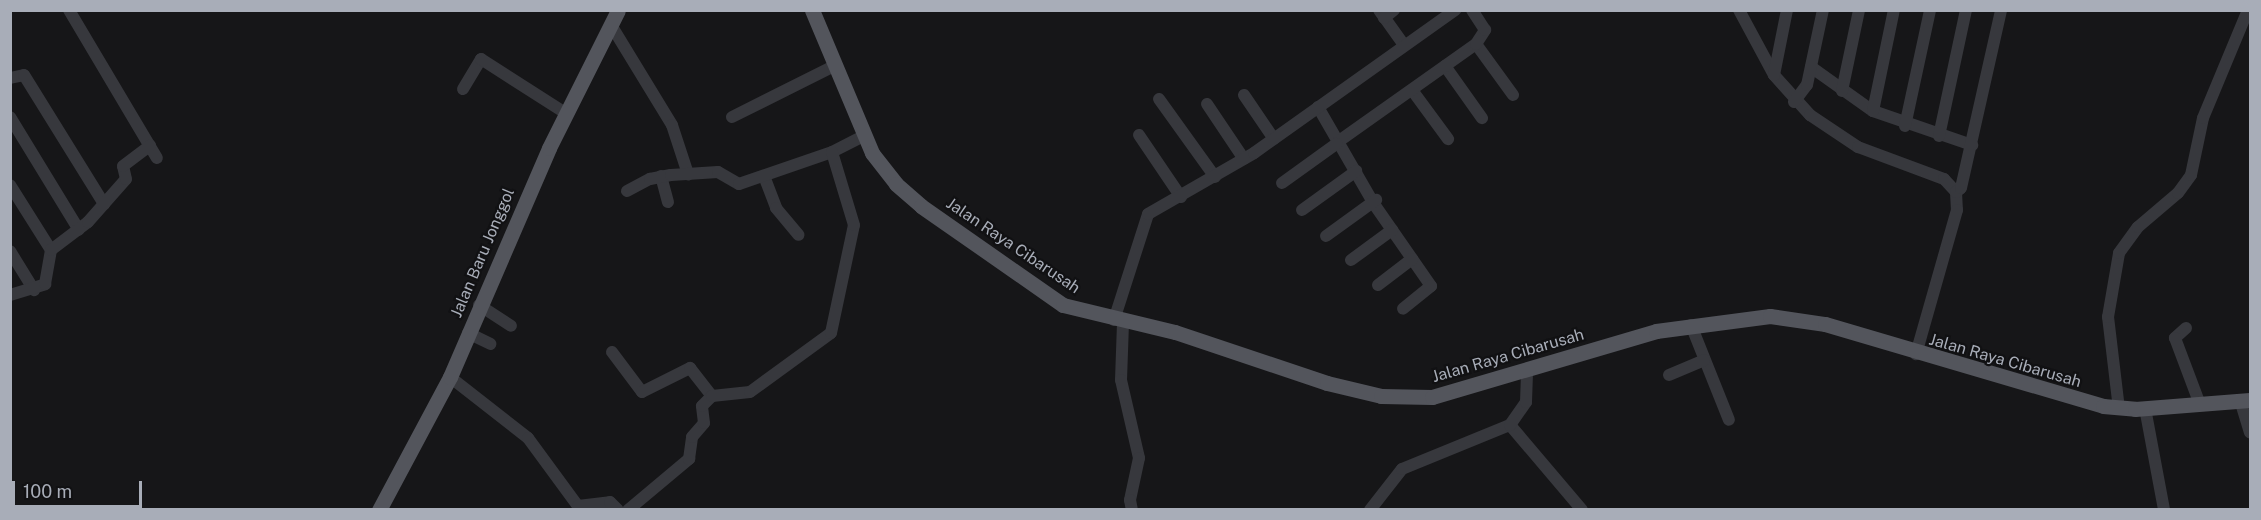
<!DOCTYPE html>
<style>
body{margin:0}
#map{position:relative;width:2261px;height:520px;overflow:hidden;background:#161618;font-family:"Public Sans",sans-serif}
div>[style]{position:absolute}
.minor>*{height:12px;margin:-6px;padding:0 6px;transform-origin:6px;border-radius:6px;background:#37383d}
.major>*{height:15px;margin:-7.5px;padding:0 7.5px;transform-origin:7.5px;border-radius:7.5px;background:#53555c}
span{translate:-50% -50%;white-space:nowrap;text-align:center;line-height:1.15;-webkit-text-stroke:4.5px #111113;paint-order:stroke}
.street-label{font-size:16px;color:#a8adb8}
.frame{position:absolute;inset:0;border:12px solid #a8adb8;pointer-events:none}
.scale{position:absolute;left:12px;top:481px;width:130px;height:27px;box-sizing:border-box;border:3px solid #a8adb8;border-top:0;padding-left:8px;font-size:18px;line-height:21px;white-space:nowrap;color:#a8adb8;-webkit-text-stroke:4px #111113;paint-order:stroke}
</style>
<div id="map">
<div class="minor">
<i style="left:69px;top:10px;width:172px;rotate:59.3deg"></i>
<i style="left:1379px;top:10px;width:43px;rotate:54.5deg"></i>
<i style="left:1739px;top:10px;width:74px;rotate:61.7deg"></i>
<i style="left:1774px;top:75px;width:54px;rotate:48deg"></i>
<i style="left:1810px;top:115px;width:58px;rotate:33.7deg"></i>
<i style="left:1858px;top:147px;width:92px;rotate:20.4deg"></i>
<i style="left:1944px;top:179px;width:18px;rotate:47deg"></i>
<i style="left:1956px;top:192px;width:18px;rotate:87deg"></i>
<i style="left:1957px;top:210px;width:150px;rotate:105.9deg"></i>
<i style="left:1384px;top:18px;width:13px;rotate:-39deg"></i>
<i style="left:611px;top:25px;width:117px;rotate:58.6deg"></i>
<i style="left:672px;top:125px;width:52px;rotate:71.9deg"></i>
<i style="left:1476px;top:44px;width:63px;rotate:54deg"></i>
<i style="left:1445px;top:66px;width:64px;rotate:54.6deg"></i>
<i style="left:1811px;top:67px;width:76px;rotate:35.4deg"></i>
<i style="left:1873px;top:111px;width:105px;rotate:19deg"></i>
<i style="left:1774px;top:75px;width:66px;rotate:-78.7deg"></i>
<i style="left:10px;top:78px;width:14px;rotate:-12deg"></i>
<i style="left:24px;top:75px;width:152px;rotate:58.2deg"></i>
<i style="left:463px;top:89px;width:35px;rotate:-59deg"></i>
<i style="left:481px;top:59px;width:102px;rotate:32.6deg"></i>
<i style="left:1412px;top:90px;width:61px;rotate:53.7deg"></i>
<i style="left:1842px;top:91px;width:83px;rotate:-78.1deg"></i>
<i style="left:1244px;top:95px;width:53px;rotate:55.7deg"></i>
<i style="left:1159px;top:99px;width:96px;rotate:54.3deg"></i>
<i style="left:1794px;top:102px;width:21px;rotate:-53deg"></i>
<i style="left:1807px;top:85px;width:77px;rotate:-78deg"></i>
<i style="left:1207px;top:104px;width:66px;rotate:56.1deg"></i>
<i style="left:1318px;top:107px;width:112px;rotate:60deg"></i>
<i style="left:1374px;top:204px;width:100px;rotate:55.2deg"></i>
<i style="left:1431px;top:286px;width:36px;rotate:141deg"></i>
<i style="left:1873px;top:111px;width:103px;rotate:-78.3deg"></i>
<i style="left:10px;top:117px;width:132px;rotate:58.6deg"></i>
<i style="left:732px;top:117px;width:116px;rotate:-26.6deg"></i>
<i style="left:1905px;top:126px;width:119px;rotate:-77.8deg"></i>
<i style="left:1139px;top:135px;width:75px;rotate:55.9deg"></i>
<i style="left:1939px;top:136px;width:129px;rotate:-77.9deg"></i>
<i style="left:1339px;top:141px;width:168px;rotate:-35.3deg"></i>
<i style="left:1476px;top:44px;width:17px;rotate:-57deg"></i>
<i style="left:1485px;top:30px;width:24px;rotate:-123deg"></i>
<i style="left:661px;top:176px;width:27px;rotate:75deg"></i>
<i style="left:764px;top:176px;width:34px;rotate:69deg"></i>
<i style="left:776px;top:208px;width:35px;rotate:50deg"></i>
<i style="left:1282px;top:183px;width:67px;rotate:-35.8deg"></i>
<i style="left:10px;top:185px;width:77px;rotate:57.8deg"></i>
<i style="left:627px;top:191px;width:26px;rotate:-28deg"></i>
<i style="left:650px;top:179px;width:21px;rotate:-11deg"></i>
<i style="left:671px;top:175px;width:47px;rotate:-3.7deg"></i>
<i style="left:718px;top:172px;width:24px;rotate:30deg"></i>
<i style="left:739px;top:184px;width:98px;rotate:-19deg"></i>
<i style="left:832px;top:152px;width:35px;rotate:-27deg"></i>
<i style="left:1956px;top:192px;width:6px;rotate:-39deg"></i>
<i style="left:1961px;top:188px;width:182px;rotate:-77.3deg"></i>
<i style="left:1302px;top:210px;width:67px;rotate:-35.8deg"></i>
<i style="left:1326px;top:236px;width:62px;rotate:-35.8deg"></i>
<i style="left:10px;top:251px;width:46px;rotate:58.4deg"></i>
<i style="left:1351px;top:260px;width:51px;rotate:-36.2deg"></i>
<i style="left:1378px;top:285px;width:43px;rotate:-37.4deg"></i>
<i style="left:10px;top:295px;width:37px;rotate:-17deg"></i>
<i style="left:45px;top:284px;width:35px;rotate:-80deg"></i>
<i style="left:51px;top:250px;width:46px;rotate:-37.1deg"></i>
<i style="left:88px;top:222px;width:57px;rotate:-48.5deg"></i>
<i style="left:126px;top:179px;width:13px;rotate:-103deg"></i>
<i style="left:123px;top:166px;width:34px;rotate:-37deg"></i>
<i style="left:479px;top:305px;width:38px;rotate:33deg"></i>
<i style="left:1114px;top:320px;width:111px;rotate:-72.2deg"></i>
<i style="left:1148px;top:214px;width:122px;rotate:-29.9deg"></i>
<i style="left:1254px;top:153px;width:247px;rotate:-35.4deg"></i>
<i style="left:1123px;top:323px;width:57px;rotate:92deg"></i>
<i style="left:1121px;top:380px;width:80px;rotate:77deg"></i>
<i style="left:1139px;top:458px;width:43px;rotate:102.1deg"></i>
<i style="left:1130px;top:500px;width:10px;rotate:79deg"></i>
<i style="left:1691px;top:325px;width:102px;rotate:68.2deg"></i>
<i style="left:2186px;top:328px;width:15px;rotate:138deg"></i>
<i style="left:2175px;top:338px;width:68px;rotate:69.4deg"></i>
<i style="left:468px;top:333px;width:25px;rotate:26deg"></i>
<i style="left:612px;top:352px;width:50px;rotate:53.1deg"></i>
<i style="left:642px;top:392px;width:54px;rotate:-26.6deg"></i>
<i style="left:690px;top:368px;width:36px;rotate:52deg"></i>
<i style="left:1669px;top:375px;width:38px;rotate:-23deg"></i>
<i style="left:450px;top:377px;width:99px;rotate:38deg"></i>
<i style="left:528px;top:438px;width:84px;rotate:53.7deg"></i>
<i style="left:578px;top:506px;width:32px;rotate:-7deg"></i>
<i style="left:610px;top:502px;width:11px;rotate:45deg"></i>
<i style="left:2240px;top:400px;width:34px;rotate:73deg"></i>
<i style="left:2145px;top:408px;width:104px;rotate:79.4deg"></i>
<i style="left:2119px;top:409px;width:93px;rotate:-96.8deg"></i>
<i style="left:2108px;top:317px;width:65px;rotate:-80.2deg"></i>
<i style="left:2119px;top:253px;width:32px;rotate:-54deg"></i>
<i style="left:2138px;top:227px;width:52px;rotate:-40.4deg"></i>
<i style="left:2178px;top:193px;width:22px;rotate:-54deg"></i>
<i style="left:2191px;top:175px;width:58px;rotate:-78.1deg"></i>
<i style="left:2203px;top:118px;width:117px;rotate:-67.4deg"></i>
<i style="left:1510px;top:425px;width:111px;rotate:49.7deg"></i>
<i style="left:628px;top:510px;width:80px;rotate:-39.9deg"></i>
<i style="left:689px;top:459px;width:22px;rotate:-82deg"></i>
<i style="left:692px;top:437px;width:18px;rotate:-49deg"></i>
<i style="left:704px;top:423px;width:17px;rotate:-97deg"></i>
<i style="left:702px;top:406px;width:14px;rotate:-45deg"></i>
<i style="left:712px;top:396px;width:38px;rotate:-6deg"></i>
<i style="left:750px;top:392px;width:100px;rotate:-36.1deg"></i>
<i style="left:831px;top:333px;width:110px;rotate:-78deg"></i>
<i style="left:854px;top:225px;width:76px;rotate:-106.8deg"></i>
<i style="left:1370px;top:510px;width:52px;rotate:-52deg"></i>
<i style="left:1402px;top:469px;width:117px;rotate:-22.2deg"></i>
<i style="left:1510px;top:425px;width:28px;rotate:-55deg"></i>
<i style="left:1526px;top:402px;width:33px;rotate:-88deg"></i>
</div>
<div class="major">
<i style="left:812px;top:10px;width:155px;rotate:67.2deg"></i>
<i style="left:872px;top:153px;width:39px;rotate:52deg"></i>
<i style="left:896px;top:184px;width:33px;rotate:41deg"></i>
<i style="left:921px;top:206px;width:173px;rotate:34.9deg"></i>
<i style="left:1063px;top:305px;width:115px;rotate:13.6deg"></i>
<i style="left:1175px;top:332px;width:160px;rotate:18.5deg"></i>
<i style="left:1327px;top:383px;width:56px;rotate:13.5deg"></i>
<i style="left:1381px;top:396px;width:51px;rotate:1.1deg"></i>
<i style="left:1432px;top:397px;width:234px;rotate:-16.4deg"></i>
<i style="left:1656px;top:331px;width:115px;rotate:-7.5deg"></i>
<i style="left:1770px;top:316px;width:56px;rotate:8.3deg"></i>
<i style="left:1825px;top:324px;width:290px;rotate:16.4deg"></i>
<i style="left:2103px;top:406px;width:32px;rotate:5deg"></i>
<i style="left:2135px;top:409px;width:115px;rotate:-4.5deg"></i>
<i style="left:379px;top:510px;width:151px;rotate:-61.9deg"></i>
<i style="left:450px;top:377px;width:249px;rotate:-66.6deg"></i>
<i style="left:549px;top:148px;width:154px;rotate:-63.4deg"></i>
</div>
<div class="street-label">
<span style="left:1013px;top:246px;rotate:34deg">Jalan Raya Cibarusah</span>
<span style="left:483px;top:253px;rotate:-67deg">Jalan Baru Jonggol</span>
<span style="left:1508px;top:356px;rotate:-16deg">Jalan Raya Cibarusah</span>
<span style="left:2005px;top:361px;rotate:16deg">Jalan Raya Cibarusah</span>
</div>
<div class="frame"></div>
<div class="scale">100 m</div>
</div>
